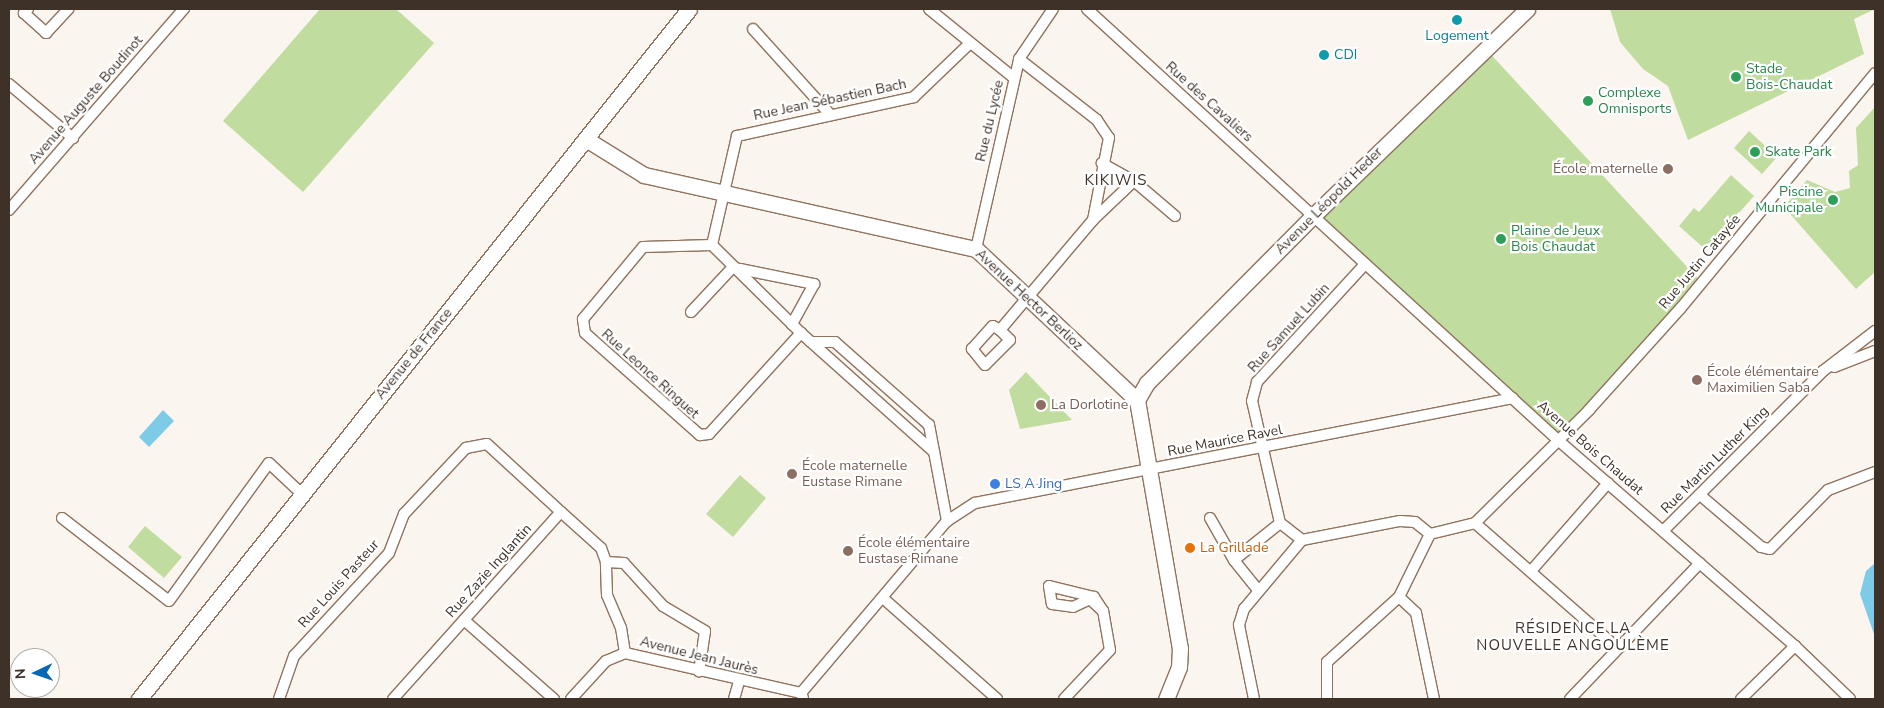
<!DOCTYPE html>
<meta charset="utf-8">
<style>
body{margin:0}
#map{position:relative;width:1884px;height:708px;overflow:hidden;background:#fbf5f0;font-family:"Nunito Sans",sans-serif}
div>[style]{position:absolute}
.green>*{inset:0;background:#c1dc9f}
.water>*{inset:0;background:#7ecbe8}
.roads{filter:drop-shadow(1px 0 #8f735e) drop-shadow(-1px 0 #8f735e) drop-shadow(0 1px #8f735e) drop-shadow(0 -1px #8f735e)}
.street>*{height:10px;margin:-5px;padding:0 5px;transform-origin:5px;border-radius:5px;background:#fff}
.secondary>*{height:15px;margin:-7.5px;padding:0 7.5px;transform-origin:7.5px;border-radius:7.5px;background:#fff}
.dots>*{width:14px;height:14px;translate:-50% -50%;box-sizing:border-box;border:2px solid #fff;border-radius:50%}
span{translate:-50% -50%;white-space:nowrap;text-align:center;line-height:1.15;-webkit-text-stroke:4.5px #fff;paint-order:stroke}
.culture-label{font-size:14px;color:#0d838f}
.left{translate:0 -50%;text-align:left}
.leisure-label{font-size:14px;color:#27864d}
.right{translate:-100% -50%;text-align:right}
.street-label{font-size:14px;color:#3d3128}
.education-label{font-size:14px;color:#785e54}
.shop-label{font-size:14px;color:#366cbe}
.food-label{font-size:14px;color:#c56008}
.neighbourhood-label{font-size:15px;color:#3d3128;letter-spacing:1px}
.frame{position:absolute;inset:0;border:10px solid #3d3128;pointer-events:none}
.north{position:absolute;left:10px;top:648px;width:50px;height:50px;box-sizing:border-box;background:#fff;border:1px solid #b1ada9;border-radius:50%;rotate:267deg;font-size:14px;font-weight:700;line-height:20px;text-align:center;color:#3d3128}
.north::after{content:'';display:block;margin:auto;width:18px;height:22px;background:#0668b5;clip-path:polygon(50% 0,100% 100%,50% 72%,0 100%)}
</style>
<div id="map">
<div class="green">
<i style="clip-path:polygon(320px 9px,396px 9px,434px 43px,303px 192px,223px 121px)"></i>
<i style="clip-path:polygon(1610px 9px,1875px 9px,1854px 19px,1864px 54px,1688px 140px,1668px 86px,1643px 69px,1620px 42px)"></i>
<i style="clip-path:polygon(1485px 48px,1702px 283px,1559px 441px,1315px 214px)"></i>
<i style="clip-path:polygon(1875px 107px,1875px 272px,1856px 289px,1784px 207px,1807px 180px,1835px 192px,1850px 188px,1849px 171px,1858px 165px,1856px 128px)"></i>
<i style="clip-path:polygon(1749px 131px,1777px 157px,1762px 174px,1734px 148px)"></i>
<i style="clip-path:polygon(1731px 175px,1754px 196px,1706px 250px,1679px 226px,1694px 208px,1699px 212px)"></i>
<i style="clip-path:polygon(1026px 372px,1072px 420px,1020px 429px,1009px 390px)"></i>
<i style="clip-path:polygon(740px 475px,766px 498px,733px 537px,706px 514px)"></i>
<i style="clip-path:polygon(145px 526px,182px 557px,164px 578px,128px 547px)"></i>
</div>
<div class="water">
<i style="clip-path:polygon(163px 410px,174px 421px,149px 447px,139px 437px)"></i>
<i style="clip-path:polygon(1875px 563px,1875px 637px,1860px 594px,1866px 571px)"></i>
</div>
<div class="roads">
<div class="street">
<i style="left:28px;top:9px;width:6px;rotate:135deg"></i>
<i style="left:24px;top:13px;width:30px;rotate:42deg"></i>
<i style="left:46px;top:33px;width:33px;rotate:-47deg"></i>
<i style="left:929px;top:9px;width:109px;rotate:39.1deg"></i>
<i style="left:1087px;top:9px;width:640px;rotate:42.47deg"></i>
<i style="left:1559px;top:441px;width:313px;rotate:41deg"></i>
<i style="left:1795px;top:646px;width:76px;rotate:43.9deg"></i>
<i style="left:753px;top:29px;width:113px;rotate:47.9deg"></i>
<i style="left:9px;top:84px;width:84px;rotate:40.2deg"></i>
<i style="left:1134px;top:181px;width:54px;rotate:40.5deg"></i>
<i style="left:9px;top:210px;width:267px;rotate:-49deg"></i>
<i style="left:1093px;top:220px;width:57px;rotate:-43.6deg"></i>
<i style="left:1134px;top:181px;width:37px;rotate:-151deg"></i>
<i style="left:712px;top:245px;width:69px;rotate:178.3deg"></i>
<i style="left:643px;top:247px;width:94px;rotate:129.8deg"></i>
<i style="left:583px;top:319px;width:14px;rotate:82deg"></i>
<i style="left:585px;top:333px;width:154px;rotate:41.6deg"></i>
<i style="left:700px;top:435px;width:9px;rotate:-6deg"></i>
<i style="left:709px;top:434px;width:137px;rotate:-47.7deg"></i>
<i style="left:976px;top:249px;width:195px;rotate:-77.2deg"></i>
<i style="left:1019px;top:59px;width:60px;rotate:-55.8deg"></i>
<i style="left:691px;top:312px;width:60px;rotate:-47deg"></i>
<i style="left:732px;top:268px;width:8px;rotate:7deg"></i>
<i style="left:740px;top:269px;width:76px;rotate:11.5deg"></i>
<i style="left:814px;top:284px;width:46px;rotate:118.8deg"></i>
<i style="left:1000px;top:330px;width:14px;rotate:45deg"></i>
<i style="left:1010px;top:340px;width:35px;rotate:135deg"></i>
<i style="left:985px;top:365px;width:21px;rotate:-129deg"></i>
<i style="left:972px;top:349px;width:31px;rotate:-48deg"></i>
<i style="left:993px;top:326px;width:8px;rotate:30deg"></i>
<i style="left:1000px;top:330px;width:144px;rotate:-49.8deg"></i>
<i style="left:1093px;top:220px;width:84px;rotate:-79deg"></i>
<i style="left:1109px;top:138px;width:22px;rotate:-124deg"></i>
<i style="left:1097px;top:120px;width:99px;rotate:-142deg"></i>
<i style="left:1834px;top:367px;width:44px;rotate:-21.3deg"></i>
<i style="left:934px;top:452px;width:178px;rotate:-138.2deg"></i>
<i style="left:801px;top:333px;width:125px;rotate:-135.3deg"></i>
<i style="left:712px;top:245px;width:112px;rotate:-77.1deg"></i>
<i style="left:737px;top:136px;width:181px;rotate:-12.4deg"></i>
<i style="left:914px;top:97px;width:75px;rotate:-43.9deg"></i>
<i style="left:1700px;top:495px;width:80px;rotate:40.4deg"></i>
<i style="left:1761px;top:547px;width:9px;rotate:13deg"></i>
<i style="left:1770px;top:549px;width:83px;rotate:-45.5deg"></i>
<i style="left:1828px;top:490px;width:50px;rotate:-21deg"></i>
<i style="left:62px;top:518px;width:135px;rotate:37.8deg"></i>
<i style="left:169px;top:601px;width:170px;rotate:-54.1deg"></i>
<i style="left:269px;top:463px;width:45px;rotate:43.2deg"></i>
<i style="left:1210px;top:518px;width:48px;rotate:60.3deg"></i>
<i style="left:947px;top:521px;width:33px;rotate:-33deg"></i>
<i style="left:975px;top:503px;width:548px;rotate:-11.04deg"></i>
<i style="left:1475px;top:523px;width:188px;rotate:41.3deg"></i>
<i style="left:1664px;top:530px;width:225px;rotate:-45deg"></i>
<i style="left:1823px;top:371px;width:66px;rotate:-37.6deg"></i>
<i style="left:1302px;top:540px;width:28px;rotate:-142deg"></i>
<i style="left:1280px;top:523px;width:125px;rotate:-102.9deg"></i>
<i style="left:1252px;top:401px;width:20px;rotate:-75deg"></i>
<i style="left:1257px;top:382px;width:160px;rotate:-47.5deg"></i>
<i style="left:1531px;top:571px;width:117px;rotate:-48.8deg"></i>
<i style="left:1258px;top:590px;width:38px;rotate:-129deg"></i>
<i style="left:1234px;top:560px;width:59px;rotate:-38.8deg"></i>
<i style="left:1399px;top:597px;width:23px;rotate:43deg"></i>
<i style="left:1416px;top:613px;width:88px;rotate:78.2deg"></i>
<i style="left:884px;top:599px;width:151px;rotate:41.5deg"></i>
<i style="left:464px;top:620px;width:120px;rotate:41.3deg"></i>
<i style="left:625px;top:653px;width:25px;rotate:-99deg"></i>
<i style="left:621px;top:628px;width:36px;rotate:-113deg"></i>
<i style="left:607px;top:595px;width:33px;rotate:-92deg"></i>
<i style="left:606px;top:562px;width:18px;rotate:3deg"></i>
<i style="left:624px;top:563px;width:58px;rotate:47.8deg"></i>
<i style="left:663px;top:606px;width:49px;rotate:30.8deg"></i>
<i style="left:705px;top:631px;width:41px;rotate:98.3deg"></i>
<i style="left:801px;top:693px;width:226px;rotate:-49.7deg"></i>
<i style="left:947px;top:521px;width:98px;rotate:-100.6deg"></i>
<i style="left:929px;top:425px;width:125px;rotate:-138.6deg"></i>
<i style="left:835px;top:342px;width:24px;rotate:180deg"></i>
<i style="left:279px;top:699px;width:46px;rotate:-70.8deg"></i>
<i style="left:294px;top:656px;width:140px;rotate:-47.3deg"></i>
<i style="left:389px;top:553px;width:42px;rotate:-69deg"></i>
<i style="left:404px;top:514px;width:91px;rotate:-46.8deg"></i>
<i style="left:466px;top:448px;width:21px;rotate:-11deg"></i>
<i style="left:487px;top:444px;width:100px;rotate:42.6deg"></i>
<i style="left:393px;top:699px;width:251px;rotate:-48.1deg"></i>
<i style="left:561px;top:512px;width:54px;rotate:42deg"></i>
<i style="left:601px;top:548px;width:15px;rotate:70deg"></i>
<i style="left:571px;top:699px;width:52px;rotate:-47.4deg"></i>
<i style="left:606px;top:661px;width:21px;rotate:-23deg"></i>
<i style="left:625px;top:653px;width:180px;rotate:12.8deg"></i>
<i style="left:801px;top:693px;width:5px;rotate:68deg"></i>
<i style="left:734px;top:699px;width:18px;rotate:-74deg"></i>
<i style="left:1064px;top:699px;width:67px;rotate:-46.8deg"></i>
<i style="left:1110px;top:650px;width:40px;rotate:-100deg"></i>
<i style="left:1103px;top:611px;width:17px;rotate:-123deg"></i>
<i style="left:1094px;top:597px;width:46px;rotate:-166.3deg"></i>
<i style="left:1049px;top:586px;width:18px;rotate:81deg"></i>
<i style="left:1052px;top:604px;width:21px;rotate:8deg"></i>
<i style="left:1073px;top:607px;width:19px;rotate:-25deg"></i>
<i style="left:1090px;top:599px;width:18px;rotate:43deg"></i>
<i style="left:1254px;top:699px;width:76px;rotate:-101.5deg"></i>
<i style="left:1239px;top:625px;width:17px;rotate:-73deg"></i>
<i style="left:1244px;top:609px;width:90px;rotate:-50deg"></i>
<i style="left:1302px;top:540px;width:100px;rotate:-11deg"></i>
<i style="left:1400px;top:521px;width:15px;rotate:4deg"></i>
<i style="left:1415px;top:522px;width:19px;rotate:39deg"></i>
<i style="left:1327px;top:699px;width:37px;rotate:-90deg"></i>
<i style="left:1327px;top:662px;width:97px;rotate:-42.1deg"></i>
<i style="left:1399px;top:597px;width:70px;rotate:-63.8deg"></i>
<i style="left:1430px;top:534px;width:46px;rotate:-13.7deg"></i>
<i style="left:1475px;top:523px;width:161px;rotate:-44.7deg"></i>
<i style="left:1589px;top:410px;width:136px;rotate:-48deg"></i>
<i style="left:1680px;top:309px;width:306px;rotate:-50.4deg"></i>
<i style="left:1570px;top:699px;width:188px;rotate:-46.3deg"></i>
<i style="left:1741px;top:699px;width:76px;rotate:-44.5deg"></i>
</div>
<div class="secondary">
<i style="left:586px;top:139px;width:68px;rotate:31.8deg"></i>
<i style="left:644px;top:175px;width:340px;rotate:12.6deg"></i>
<i style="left:976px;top:249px;width:221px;rotate:43.2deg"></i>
<i style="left:1137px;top:400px;width:252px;rotate:80.2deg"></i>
<i style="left:1180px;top:648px;width:19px;rotate:93deg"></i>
<i style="left:1179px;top:667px;width:35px;rotate:112deg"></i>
<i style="left:1137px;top:400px;width:20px;rotate:-60deg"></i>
<i style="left:1147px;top:383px;width:238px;rotate:-45.2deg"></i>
<i style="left:1315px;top:214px;width:295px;rotate:-44deg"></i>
<i style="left:139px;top:699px;width:882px;rotate:-51.44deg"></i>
</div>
</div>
<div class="dots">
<i style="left:1457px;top:20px;background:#0f9aa8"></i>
<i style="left:1324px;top:55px;background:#0f9aa8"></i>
<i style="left:1736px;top:77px;background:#2e9e5b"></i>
<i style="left:1588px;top:101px;background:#2e9e5b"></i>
<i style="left:1755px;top:152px;background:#2e9e5b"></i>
<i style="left:1668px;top:169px;background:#8d6e63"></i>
<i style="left:1833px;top:200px;background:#2e9e5b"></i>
<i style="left:1501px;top:239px;background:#2e9e5b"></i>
<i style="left:1697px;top:380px;background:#8d6e63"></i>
<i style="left:1041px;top:405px;background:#8d6e63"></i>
<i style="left:792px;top:474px;background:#8d6e63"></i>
<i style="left:995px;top:484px;background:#3f7fe0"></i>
<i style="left:1190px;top:548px;background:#e8710a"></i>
<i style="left:848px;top:551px;background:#8d6e63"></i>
</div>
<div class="culture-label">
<span style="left:1457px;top:36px">Logement</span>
<span class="left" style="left:1334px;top:55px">CDI</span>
</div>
<div class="leisure-label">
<span class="left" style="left:1746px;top:77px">Stade<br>Bois-Chaudat</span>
<span class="left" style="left:1598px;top:101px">Complexe<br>Omnisports</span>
<span class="left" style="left:1765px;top:152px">Skate Park</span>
<span class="right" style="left:1823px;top:200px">Piscine<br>Municipale</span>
<span class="left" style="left:1511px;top:239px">Plaine de Jeux<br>Bois Chaudat</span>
</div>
<div class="street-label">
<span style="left:86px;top:100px;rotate:-49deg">Avenue Auguste Boudinot</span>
<span style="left:830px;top:100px;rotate:-12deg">Rue Jean Sébastien Bach</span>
<span style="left:1209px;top:102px;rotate:42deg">Rue des Cavaliers</span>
<span style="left:990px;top:121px;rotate:-77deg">Rue du Lycée</span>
<span style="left:1329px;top:201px;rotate:-45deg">Avenue Léopold Heder</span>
<span style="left:1700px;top:262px;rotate:-50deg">Rue Justin Catayée</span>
<span style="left:1029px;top:300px;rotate:43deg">Avenue Hector Berlioz</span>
<span style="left:1289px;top:328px;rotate:-48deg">Rue Samuel Lubin</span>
<span style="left:414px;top:354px;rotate:-51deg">Avenue de France</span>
<span style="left:650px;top:374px;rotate:42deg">Rue Leonce Ringuet</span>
<span style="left:1225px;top:441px;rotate:-11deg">Rue Maurice Ravel</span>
<span style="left:1590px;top:448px;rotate:41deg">Avenue Bois Chaudat</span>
<span style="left:1715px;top:460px;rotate:-45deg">Rue Martin Luther King</span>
<span style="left:489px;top:571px;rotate:-48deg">Rue Zazie Inglantin</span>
<span style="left:339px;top:584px;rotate:-48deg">Rue Louis Pasteur</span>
<span style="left:699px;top:656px;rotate:14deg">Avenue Jean Jaurès</span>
</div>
<div class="education-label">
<span class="right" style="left:1658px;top:169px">École maternelle</span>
<span class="left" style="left:1707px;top:380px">École élémentaire<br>Maximilien Saba</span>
<span class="left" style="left:1051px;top:405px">La Dorlotine</span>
<span class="left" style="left:802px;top:474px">École maternelle<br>Eustase Rimane</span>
<span class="left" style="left:858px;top:551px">École élémentaire<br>Eustase Rimane</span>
</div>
<div class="shop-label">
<span class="left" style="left:1005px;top:484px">LS A Jing</span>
</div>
<div class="food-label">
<span class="left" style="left:1200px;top:548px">La Grillade</span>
</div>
<div class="neighbourhood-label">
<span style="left:1116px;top:181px">KIKIWIS</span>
<span style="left:1573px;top:637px">RÉSIDENCE LA<br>NOUVELLE ANGOULÈME</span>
</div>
<div class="frame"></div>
<div class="north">N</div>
</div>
